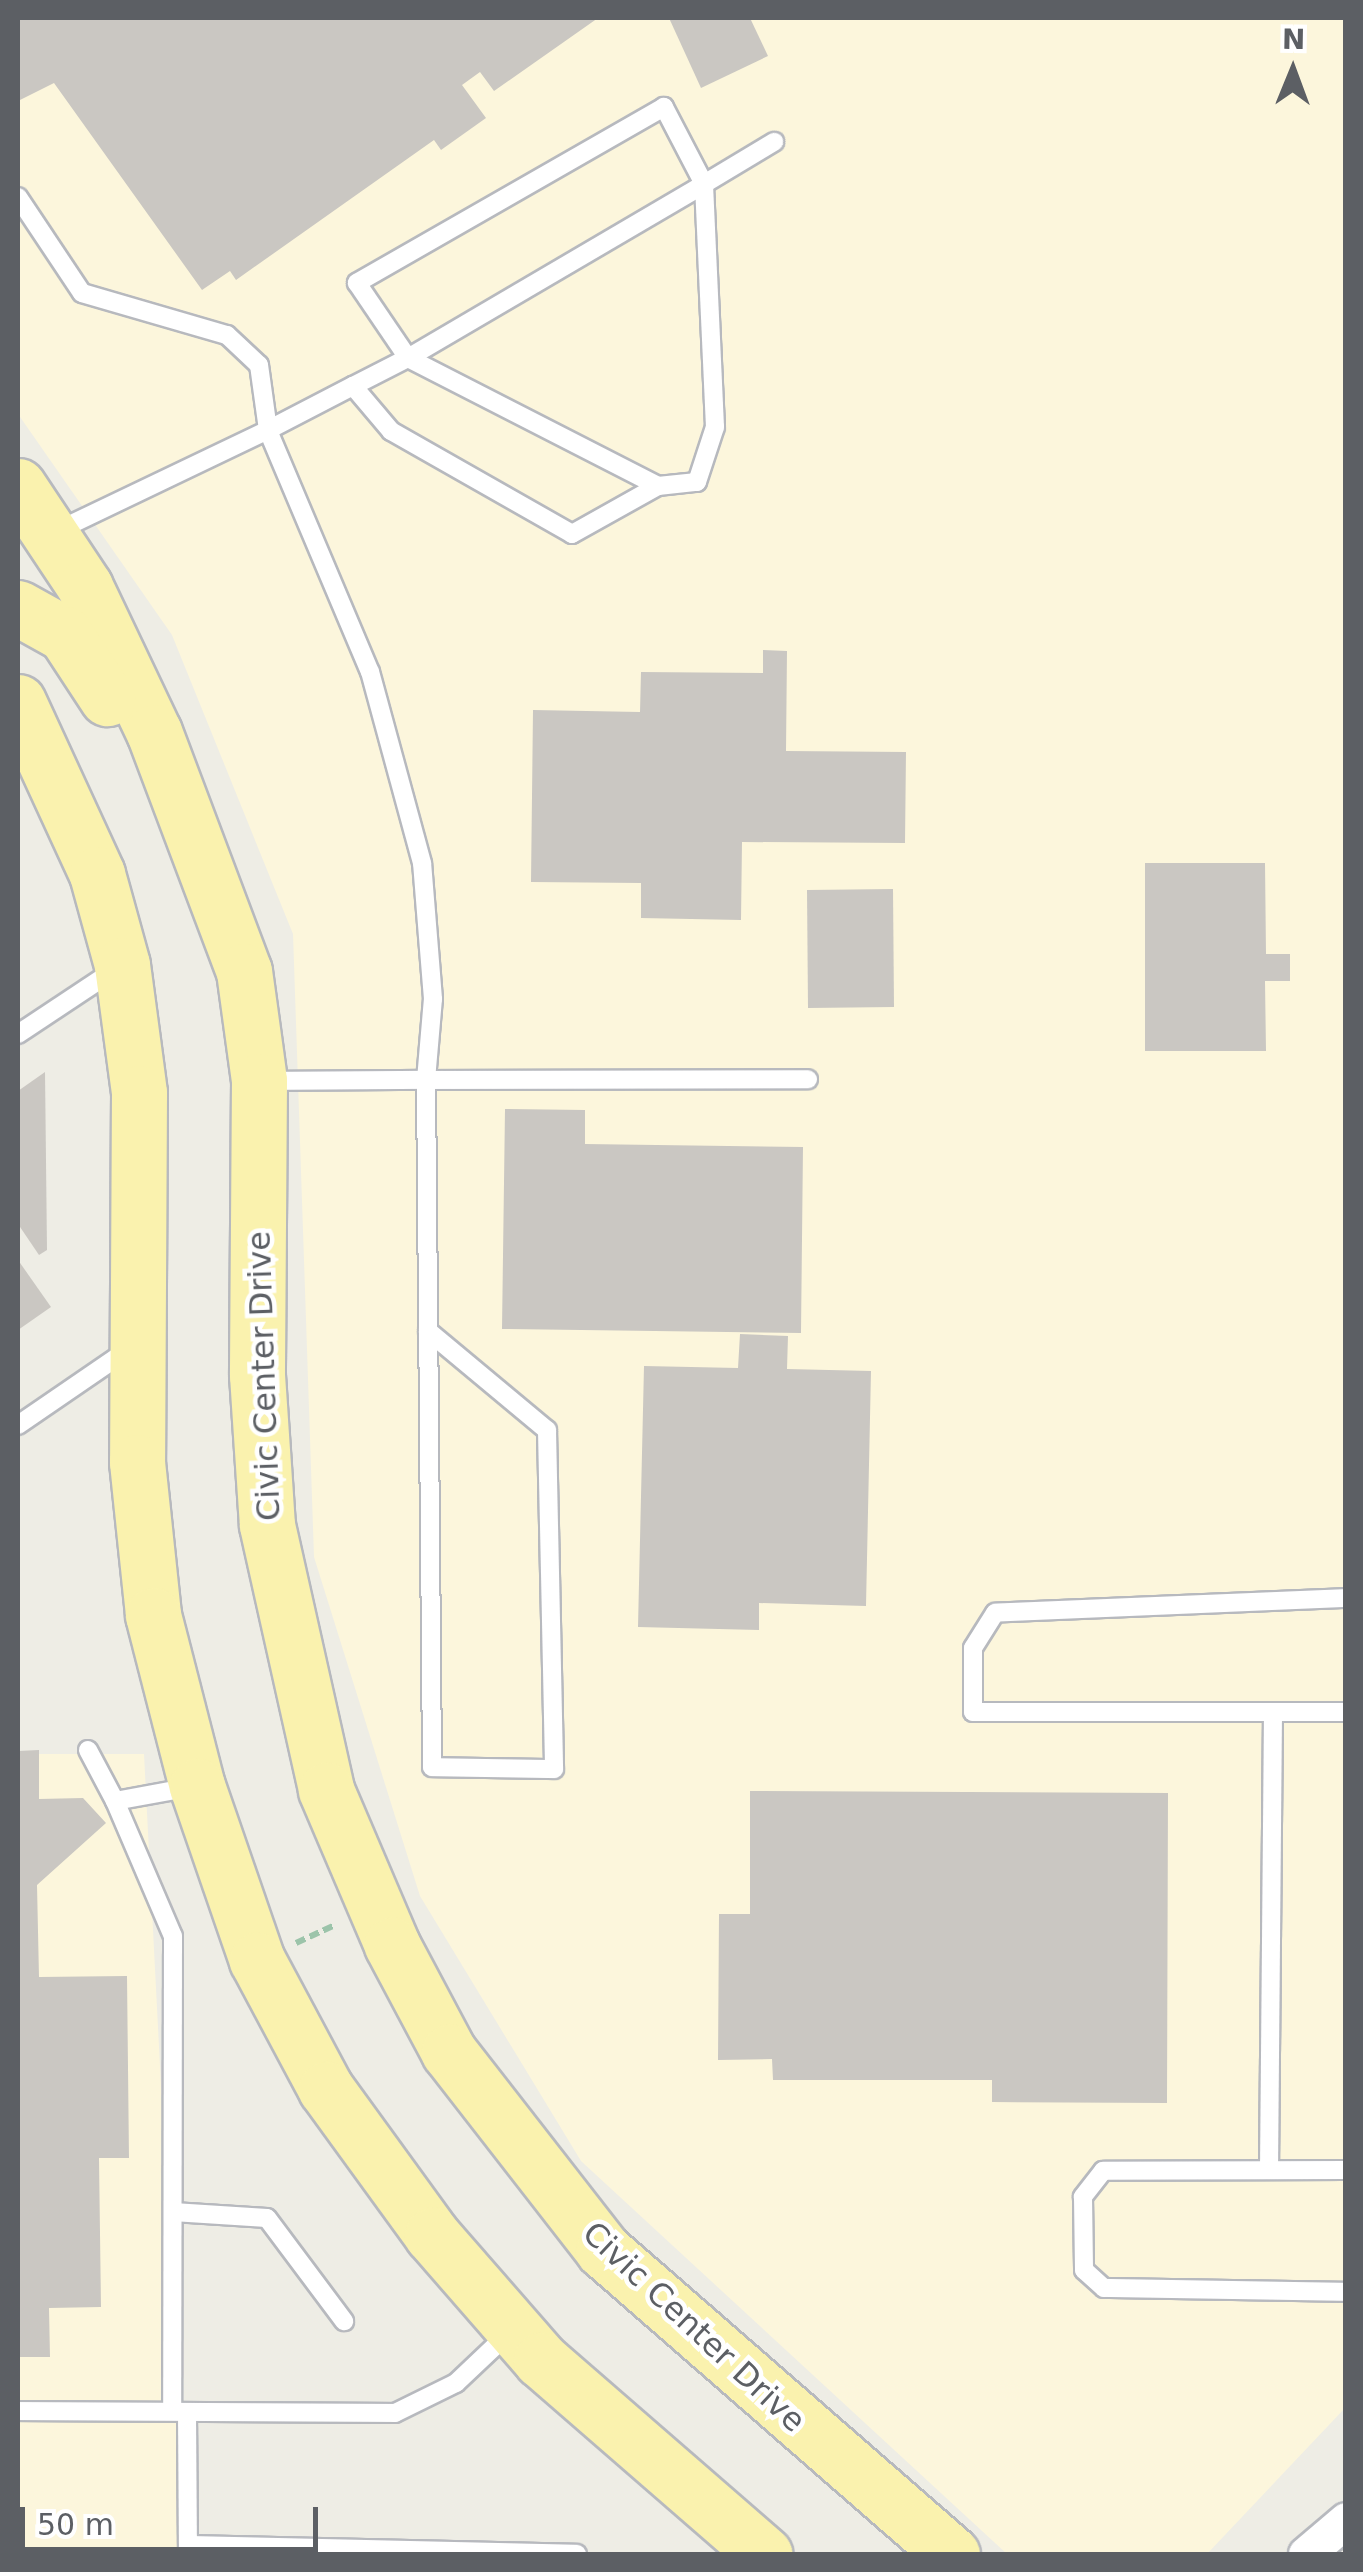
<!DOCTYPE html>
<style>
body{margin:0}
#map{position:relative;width:1363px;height:2572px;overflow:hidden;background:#eeede5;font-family:"DejaVu Sans",sans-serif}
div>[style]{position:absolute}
.commercial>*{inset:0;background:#fcf6dc}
.building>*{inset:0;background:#cac7c2}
.path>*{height:6px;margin-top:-3px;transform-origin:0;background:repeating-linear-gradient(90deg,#9cc4aa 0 10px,transparent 0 15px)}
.roads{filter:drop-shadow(2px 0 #b7b9be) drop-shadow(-2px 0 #b7b9be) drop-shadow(0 2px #b7b9be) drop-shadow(0 -2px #b7b9be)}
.service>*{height:18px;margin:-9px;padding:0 9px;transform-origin:9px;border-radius:9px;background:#fff}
.minor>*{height:35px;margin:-17.5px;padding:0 17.5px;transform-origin:17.5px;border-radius:17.5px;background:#fff}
.primary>*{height:55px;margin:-27.5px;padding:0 27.5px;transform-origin:27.5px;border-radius:27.5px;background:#faf2ae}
span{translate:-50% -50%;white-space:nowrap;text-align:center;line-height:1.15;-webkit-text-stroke:9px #fff;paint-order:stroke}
.street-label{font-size:32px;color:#5c5f64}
.frame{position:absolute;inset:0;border:20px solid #5c5f64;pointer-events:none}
.north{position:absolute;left:1243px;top:20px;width:100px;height:100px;-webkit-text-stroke:8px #fff;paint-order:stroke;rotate:1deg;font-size:28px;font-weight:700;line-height:40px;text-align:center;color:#5c5f64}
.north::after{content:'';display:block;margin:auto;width:35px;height:45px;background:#5c5f64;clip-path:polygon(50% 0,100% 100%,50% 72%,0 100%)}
.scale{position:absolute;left:20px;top:2507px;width:298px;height:45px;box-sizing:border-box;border:5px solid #5c5f64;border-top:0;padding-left:12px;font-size:30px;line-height:35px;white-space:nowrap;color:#5c5f64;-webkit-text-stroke:8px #fff;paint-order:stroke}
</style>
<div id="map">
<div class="commercial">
<i style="clip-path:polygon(18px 18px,1345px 18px,1345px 2408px,1207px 2554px,1007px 2554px,581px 2161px,420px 1896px,314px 1557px,293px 934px,172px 635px,18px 414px)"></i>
<i style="clip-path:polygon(18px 1754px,144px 1754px,185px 2554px,18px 2554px)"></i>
</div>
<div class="building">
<i style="clip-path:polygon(18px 18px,598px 18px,494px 91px,480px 72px,462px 85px,486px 118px,441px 150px,434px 140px,236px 280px,230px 271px,202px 290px,54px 83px,18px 101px)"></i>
<i style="clip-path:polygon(669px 18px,750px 18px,768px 56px,701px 88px)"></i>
<i style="clip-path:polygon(763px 650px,787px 651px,786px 751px,906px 752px,905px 843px,742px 842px,741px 920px,641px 918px,641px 883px,531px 882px,533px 710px,640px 712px,641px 672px,763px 673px)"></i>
<i style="clip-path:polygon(1145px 863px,1265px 863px,1266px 954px,1290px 954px,1290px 981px,1265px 981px,1266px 1051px,1145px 1051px)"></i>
<i style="clip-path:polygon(893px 889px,894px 1007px,808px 1008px,807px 890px)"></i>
<i style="clip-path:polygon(45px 1072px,47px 1250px,39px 1255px,18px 1224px,18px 1091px)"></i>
<i style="clip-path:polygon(505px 1109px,585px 1110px,585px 1144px,803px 1147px,801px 1333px,502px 1329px)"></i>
<i style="clip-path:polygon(18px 1260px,51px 1307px,18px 1330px)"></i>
<i style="clip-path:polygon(740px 1334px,788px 1336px,787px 1369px,871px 1371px,866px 1606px,759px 1603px,759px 1630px,638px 1627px,644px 1366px,738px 1368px)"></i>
<i style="clip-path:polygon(39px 1750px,39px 1799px,83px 1798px,106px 1823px,37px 1885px,39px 1977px,127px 1976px,129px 2158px,99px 2158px,101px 2307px,49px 2308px,50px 2357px,18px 2357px,18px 1751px)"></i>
<i style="clip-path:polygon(750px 1791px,1168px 1793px,1167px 2103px,992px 2102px,992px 2080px,773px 2080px,772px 2059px,718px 2060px,719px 1914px,750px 1914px)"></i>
</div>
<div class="path">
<i style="left:296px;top:1943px;width:43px;rotate:-24.8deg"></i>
</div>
<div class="roads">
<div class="service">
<i style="left:18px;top:197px;width:115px;rotate:56.3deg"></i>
<i style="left:82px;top:293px;width:151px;rotate:16.2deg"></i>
<i style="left:227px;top:335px;width:44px;rotate:43.2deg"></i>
<i style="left:259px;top:365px;width:66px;rotate:82.1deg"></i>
<i style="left:268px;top:430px;width:236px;rotate:154.4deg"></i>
<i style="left:353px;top:386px;width:62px;rotate:-27deg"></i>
<i style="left:408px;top:358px;width:343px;rotate:-30.4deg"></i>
<i style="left:704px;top:184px;width:87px;rotate:-117.5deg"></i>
<i style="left:664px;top:107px;width:354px;rotate:150.2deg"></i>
<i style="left:357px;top:283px;width:91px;rotate:55.8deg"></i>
<i style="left:408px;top:358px;width:281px;rotate:27.1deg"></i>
<i style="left:658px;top:486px;width:39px;rotate:-6deg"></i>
<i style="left:697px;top:482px;width:58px;rotate:-71.9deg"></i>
<i style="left:715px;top:427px;width:243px;rotate:-92.6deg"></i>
<i style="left:704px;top:184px;width:82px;rotate:-31deg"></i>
<i style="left:18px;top:1034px;width:114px;rotate:-33.6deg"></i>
<i style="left:265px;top:1081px;width:161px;rotate:-0.4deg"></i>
<i style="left:426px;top:1080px;width:81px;rotate:-85.1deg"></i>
<i style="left:433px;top:999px;width:136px;rotate:-94.6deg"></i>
<i style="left:422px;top:863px;width:198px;rotate:-105.2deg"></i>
<i style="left:370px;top:672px;width:263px;rotate:-112.9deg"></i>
<i style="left:268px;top:430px;width:96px;rotate:-27.4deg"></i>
<i style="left:353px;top:386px;width:59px;rotate:49.8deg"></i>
<i style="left:391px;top:431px;width:208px;rotate:29.6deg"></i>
<i style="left:572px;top:534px;width:98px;rotate:-29.2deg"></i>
<i style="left:428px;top:1331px;width:155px;rotate:39.8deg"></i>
<i style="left:547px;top:1430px;width:339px;rotate:88.8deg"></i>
<i style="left:554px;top:1769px;width:122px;rotate:-179.1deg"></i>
<i style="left:432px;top:1767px;width:687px;rotate:-90.5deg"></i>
<i style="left:426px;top:1080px;width:382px;rotate:-0.1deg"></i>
<i style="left:18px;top:1425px;width:135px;rotate:-34.4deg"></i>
<i style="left:1346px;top:1598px;width:351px;rotate:177.6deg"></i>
<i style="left:995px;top:1613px;width:41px;rotate:122.2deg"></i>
<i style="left:973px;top:1648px;width:64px;rotate:90deg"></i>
<i style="left:973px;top:1712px;width:373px"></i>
<i style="left:88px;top:1750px;width:58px;rotate:62.1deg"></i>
<i style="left:115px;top:1801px;width:77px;rotate:-10.4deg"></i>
<i style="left:115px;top:1801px;width:147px;rotate:66.8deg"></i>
<i style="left:173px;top:1936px;width:475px;rotate:90.1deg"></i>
<i style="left:1269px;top:2170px;width:458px;rotate:-89.5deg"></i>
<i style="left:1346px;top:2170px;width:243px;rotate:179.8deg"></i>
<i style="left:1103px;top:2171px;width:33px;rotate:128deg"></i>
<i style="left:1083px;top:2197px;width:73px;rotate:89.2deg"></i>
<i style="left:1084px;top:2270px;width:27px;rotate:42deg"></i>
<i style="left:1104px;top:2288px;width:242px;rotate:0.9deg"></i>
<i style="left:173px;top:2212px;width:94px;rotate:3.7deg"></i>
<i style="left:267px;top:2218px;width:129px;rotate:53.2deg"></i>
<i style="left:18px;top:2411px;width:377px;rotate:0.3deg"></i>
<i style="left:395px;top:2413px;width:68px;rotate:-26.2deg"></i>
<i style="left:456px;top:2383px;width:74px;rotate:-43.4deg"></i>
<i style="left:187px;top:2412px;width:142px;rotate:89.6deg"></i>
<i style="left:188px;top:2545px;width:389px;rotate:1.3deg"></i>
</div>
<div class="minor">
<i style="left:1306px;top:2554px;width:52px;rotate:-40.4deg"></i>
</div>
<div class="primary">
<i style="left:18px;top:486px;width:121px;rotate:56.4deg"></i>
<i style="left:85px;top:587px;width:161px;rotate:64.6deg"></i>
<i style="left:154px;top:732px;width:255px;rotate:69.4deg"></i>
<i style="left:244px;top:971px;width:111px;rotate:82.2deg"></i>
<i style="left:259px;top:1081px;width:294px;rotate:90.4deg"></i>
<i style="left:257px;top:1375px;width:150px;rotate:86.2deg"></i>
<i style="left:267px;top:1525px;width:271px;rotate:77.4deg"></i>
<i style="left:326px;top:1790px;width:168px;rotate:66.9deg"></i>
<i style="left:392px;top:1945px;width:121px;rotate:62deg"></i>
<i style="left:449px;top:2052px;width:251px;rotate:52.1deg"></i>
<i style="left:603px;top:2250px;width:463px;rotate:41.1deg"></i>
<i style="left:18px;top:608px;width:54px;rotate:29deg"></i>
<i style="left:65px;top:634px;width:77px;rotate:56.7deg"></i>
<i style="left:18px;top:702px;width:189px;rotate:65.3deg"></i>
<i style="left:97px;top:874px;width:94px;rotate:74.6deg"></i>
<i style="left:122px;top:965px;width:129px;rotate:82.4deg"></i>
<i style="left:139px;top:1093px;width:369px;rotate:90.3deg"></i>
<i style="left:137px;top:1462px;width:154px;rotate:84deg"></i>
<i style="left:153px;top:1615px;width:177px;rotate:75.6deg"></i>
<i style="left:197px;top:1786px;width:184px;rotate:71deg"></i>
<i style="left:257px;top:1960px;width:146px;rotate:61.9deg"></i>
<i style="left:326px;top:2089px;width:180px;rotate:54deg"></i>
<i style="left:432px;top:2235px;width:166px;rotate:48.9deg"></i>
<i style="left:541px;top:2360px;width:296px;rotate:41deg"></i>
</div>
</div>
<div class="street-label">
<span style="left:264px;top:1376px;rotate:-92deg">Civic Center Drive</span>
<span style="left:694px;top:2327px;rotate:43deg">Civic Center Drive</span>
</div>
<div class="frame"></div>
<div class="north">N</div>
<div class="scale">50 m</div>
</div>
